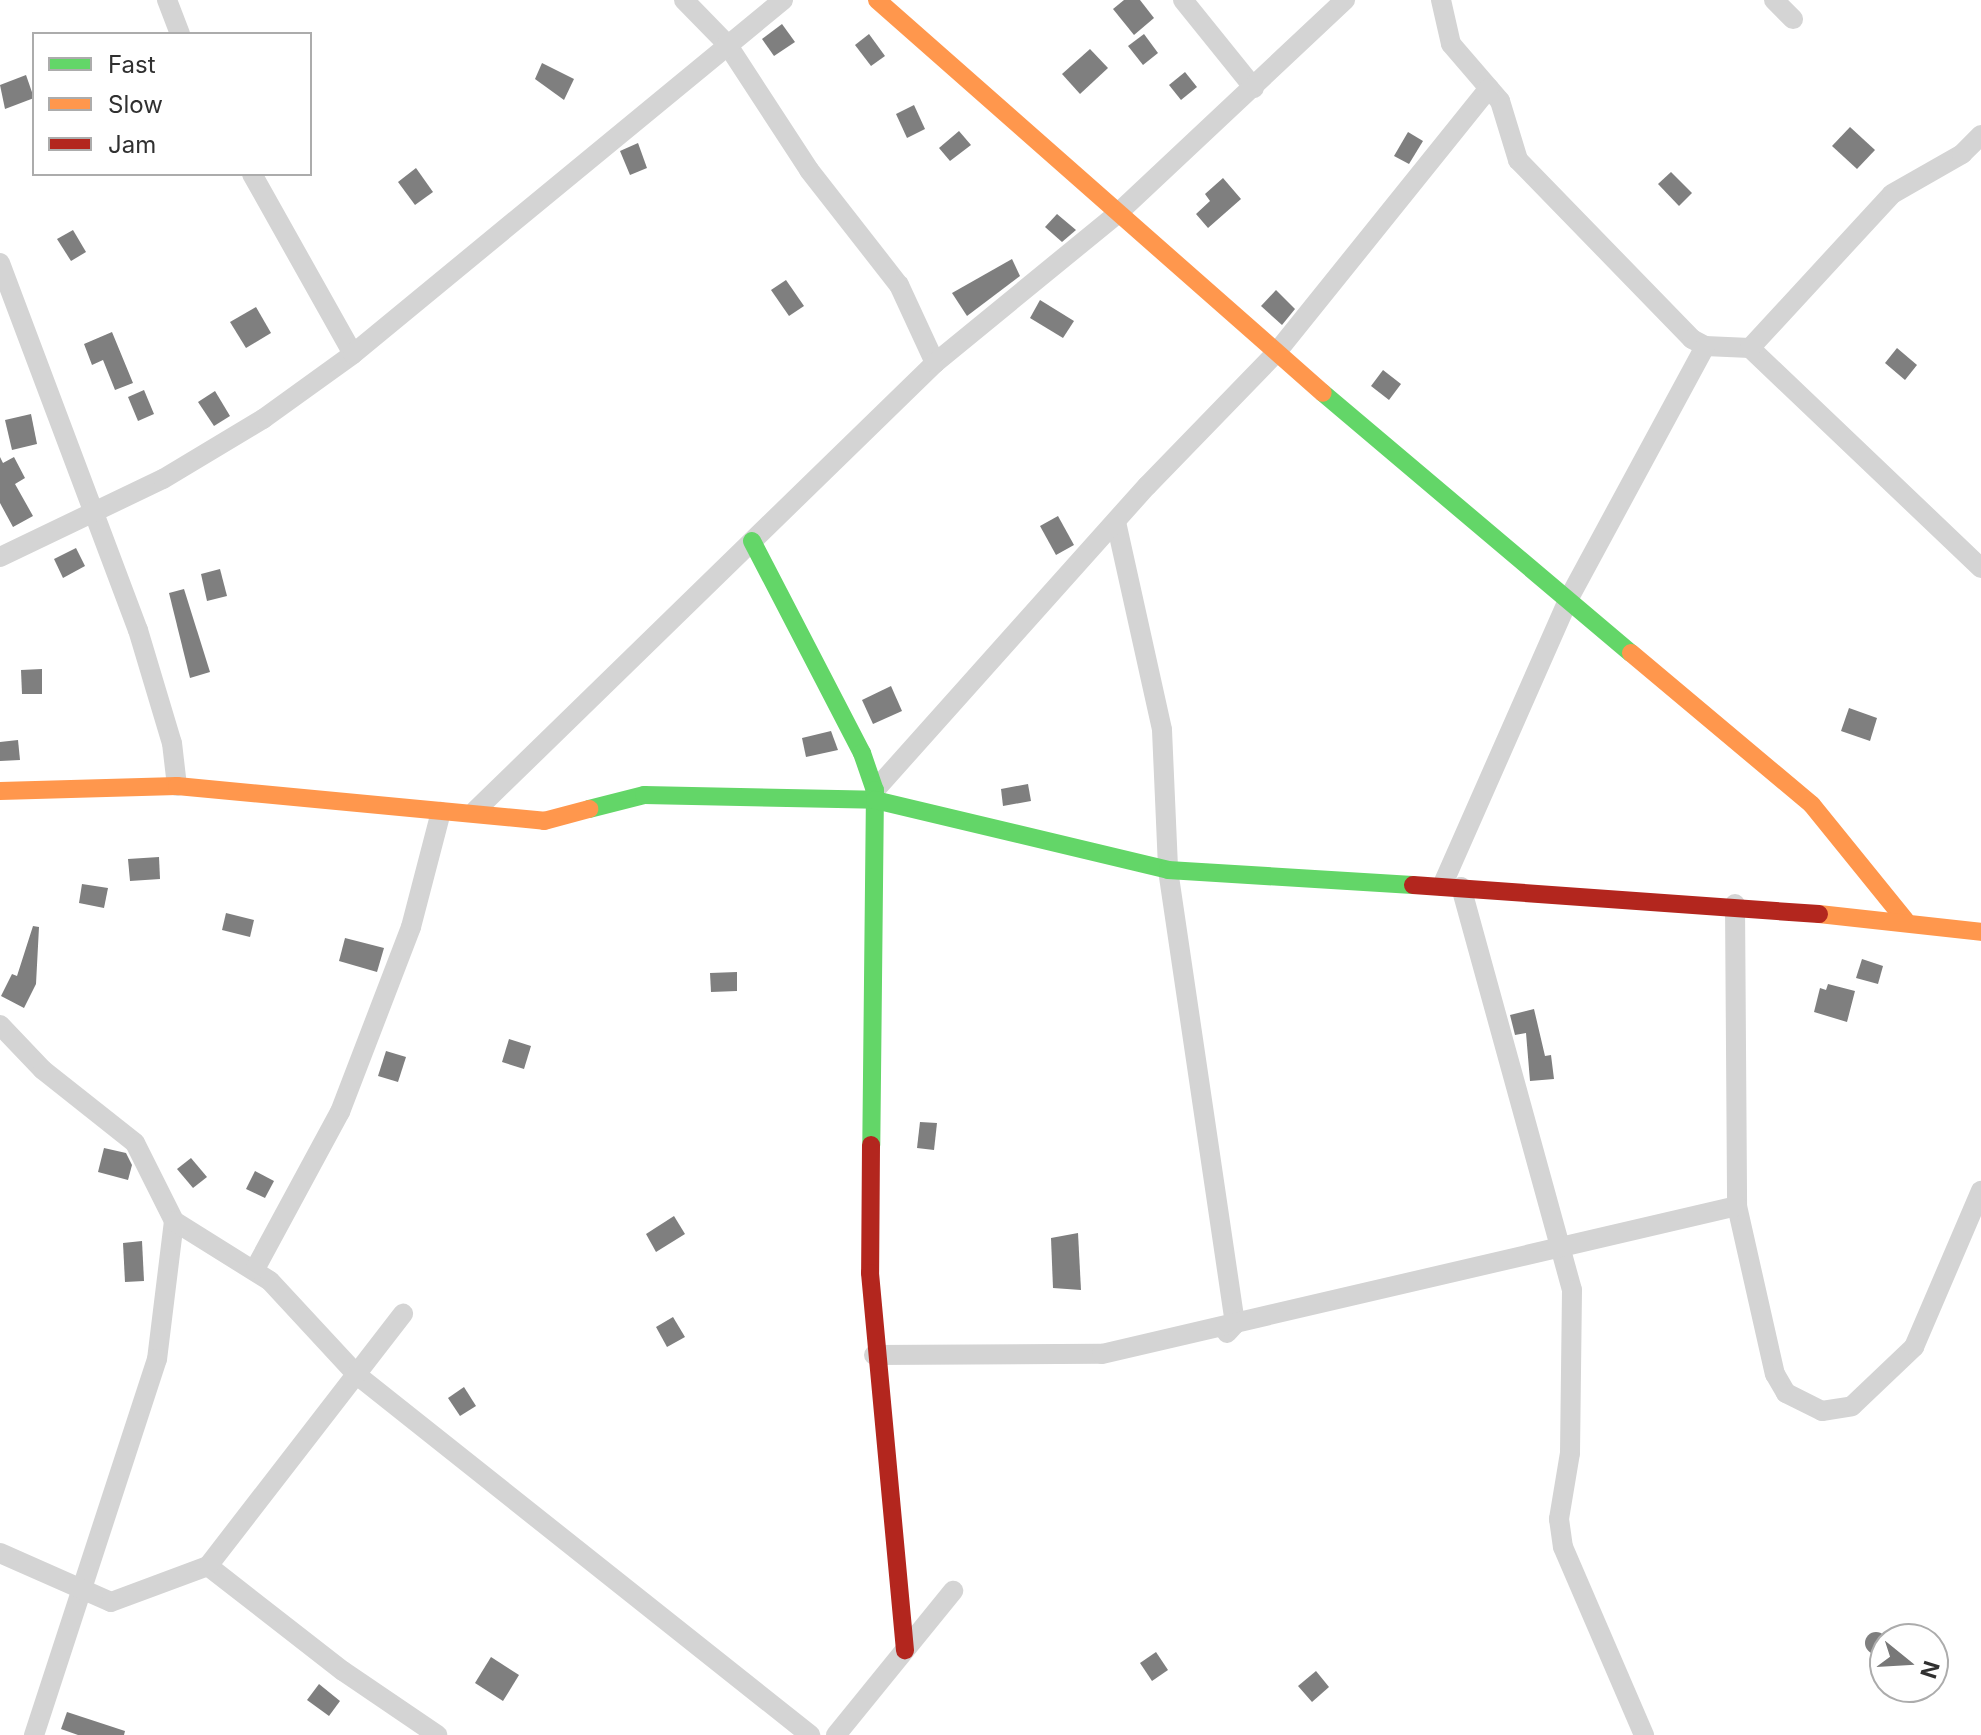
<!DOCTYPE html>
<style>
body{margin:0}
#map{position:relative;width:1981px;height:1735px;overflow:hidden;background:#fff;font-family:Inter,sans-serif}
div>[style]{position:absolute}
.building>*{inset:0;background:#7f7f7f}
.round{border-radius:50%}
.street>*{height:20px;margin:-10px;padding:0 10px;transform-origin:10px;border-radius:10px;background:#d4d4d4}
.fast>*{height:18px;margin:-9px;padding:0 9px;transform-origin:9px;border-radius:9px;background:#63d668}
.slow>*{height:18px;margin:-9px;padding:0 9px;transform-origin:9px;border-radius:9px;background:#ff974d}
.jam>*{height:18px;margin:-9px;padding:0 9px;transform-origin:9px;border-radius:9px;background:#b3261e}
span{translate:-50% -50%;white-space:nowrap;text-align:center;line-height:1.15;-webkit-text-stroke:8px #fff;paint-order:stroke}
.legend{position:absolute;left:32px;top:32px;width:280px;height:144px;box-sizing:border-box;background:#fff;border:2px solid #acacac;margin:0;padding:10px 14px;list-style:none;font-size:24px;color:#303030}
.legend li{display:flex;align-items:center;gap:16px;height:40px}
.legend b{width:40px;border:2px solid #acacac}
.north{position:absolute;left:1869px;top:1623px;width:80px;height:80px;box-sizing:border-box;background:#fff;border:2px solid #acacac;border-radius:50%;rotate:108deg;font-size:22px;font-weight:700;line-height:32px;text-align:center;color:#303030}
.north::after{content:'';display:block;margin:auto;width:28px;height:36px;background:#787878;clip-path:polygon(50% 0,100% 100%,50% 72%,0 100%)}
</style>
<div id="map">
<div class="building">
<i style="clip-path:polygon(1124px 0,1140px 0,1154px 18px,1134px 35px,1113px 9px)"></i>
<i style="clip-path:polygon(782px 24px,795px 42px,774px 56px,762px 39px)"></i>
<i style="clip-path:polygon(869px 34px,885px 56px,871px 66px,855px 45px)"></i>
<i style="clip-path:polygon(1144px 34px,1158px 53px,1143px 65px,1128px 46px)"></i>
<i style="clip-path:polygon(1090px 49px,1108px 68px,1080px 94px,1062px 74px)"></i>
<i style="clip-path:polygon(542px 63px,574px 79px,564px 100px,535px 79px)"></i>
<i style="clip-path:polygon(1185px 72px,1197px 87px,1181px 100px,1169px 85px)"></i>
<i style="clip-path:polygon(26px 75px,34px 98px,5px 109px,0 85px)"></i>
<i style="clip-path:polygon(914px 105px,925px 129px,907px 138px,896px 114px)"></i>
<i style="clip-path:polygon(1850px 127px,1875px 150px,1857px 169px,1832px 146px)"></i>
<i style="clip-path:polygon(959px 131px,971px 145px,950px 161px,939px 148px)"></i>
<i style="clip-path:polygon(1408px 132px,1423px 141px,1409px 164px,1394px 156px)"></i>
<i style="clip-path:polygon(638px 143px,647px 168px,630px 175px,620px 151px)"></i>
<i style="clip-path:polygon(416px 168px,433px 192px,415px 205px,398px 182px)"></i>
<i style="clip-path:polygon(1671px 172px,1692px 193px,1679px 206px,1658px 184px)"></i>
<i style="clip-path:polygon(1223px 178px,1241px 199px,1208px 228px,1196px 214px,1210px 201px,1205px 194px)"></i>
<i style="clip-path:polygon(1057px 214px,1076px 230px,1062px 242px,1045px 227px)"></i>
<i style="clip-path:polygon(73px 230px,86px 252px,71px 261px,57px 239px)"></i>
<i style="clip-path:polygon(1012px 259px,1020px 276px,967px 316px,952px 293px)"></i>
<i style="clip-path:polygon(786px 280px,804px 306px,789px 316px,771px 290px)"></i>
<i style="clip-path:polygon(1276px 290px,1295px 309px,1282px 325px,1261px 306px)"></i>
<i style="clip-path:polygon(1040px 300px,1074px 321px,1063px 338px,1030px 318px)"></i>
<i style="clip-path:polygon(256px 307px,271px 333px,246px 348px,230px 322px)"></i>
<i style="clip-path:polygon(112px 332px,133px 383px,115px 390px,103px 360px,92px 365px,84px 344px)"></i>
<i style="clip-path:polygon(1897px 348px,1917px 365px,1905px 380px,1885px 363px)"></i>
<i style="clip-path:polygon(1383px 370px,1401px 384px,1389px 400px,1371px 386px)"></i>
<i style="clip-path:polygon(144px 390px,154px 414px,138px 421px,128px 397px)"></i>
<i style="clip-path:polygon(215px 391px,230px 416px,214px 426px,198px 402px)"></i>
<i style="clip-path:polygon(31px 414px,37px 444px,12px 450px,5px 420px)"></i>
<i style="clip-path:polygon(0 457px,3px 463px,14px 457px,25px 478px,15px 484px,33px 516px,13px 527px,0 503px)"></i>
<i style="clip-path:polygon(1058px 516px,1074px 545px,1056px 555px,1040px 526px)"></i>
<i style="clip-path:polygon(76px 548px,85px 566px,63px 578px,54px 559px)"></i>
<i style="clip-path:polygon(220px 569px,227px 596px,207px 601px,201px 574px)"></i>
<i style="clip-path:polygon(184px 589px,210px 672px,190px 678px,169px 593px)"></i>
<i style="clip-path:polygon(42px 669px,42px 694px,22px 694px,21px 670px)"></i>
<i style="clip-path:polygon(891px 686px,902px 711px,873px 724px,862px 700px)"></i>
<i style="clip-path:polygon(1849px 708px,1877px 718px,1870px 741px,1841px 731px)"></i>
<i style="clip-path:polygon(831px 731px,838px 750px,806px 757px,802px 738px)"></i>
<i style="clip-path:polygon(18px 740px,20px 760px,0 761px,0 742px)"></i>
<i style="clip-path:polygon(1028px 784px,1031px 801px,1003px 806px,1001px 789px)"></i>
<i style="clip-path:polygon(159px 857px,160px 879px,130px 881px,128px 859px)"></i>
<i style="clip-path:polygon(82px 884px,108px 888px,104px 908px,79px 903px)"></i>
<i style="clip-path:polygon(226px 913px,254px 920px,250px 937px,222px 930px)"></i>
<i style="clip-path:polygon(33px 926px,39px 927px,36px 984px,24px 1008px,1px 996px,12px 974px,17px 976px)"></i>
<i style="clip-path:polygon(345px 938px,384px 948px,377px 972px,339px 961px)"></i>
<i style="clip-path:polygon(1862px 959px,1883px 966px,1878px 984px,1856px 978px)"></i>
<i style="clip-path:polygon(737px 972px,737px 991px,711px 992px,710px 973px)"></i>
<i style="clip-path:polygon(1828px 984px,1855px 991px,1847px 1022px,1814px 1012px,1820px 988px,1826px 990px)"></i>
<i style="clip-path:polygon(1534px 1009px,1545px 1056px,1551px 1055px,1554px 1079px,1530px 1081px,1526px 1033px,1515px 1035px,1510px 1015px)"></i>
<i style="clip-path:polygon(509px 1039px,531px 1046px,524px 1069px,502px 1062px)"></i>
<i style="clip-path:polygon(386px 1051px,406px 1057px,398px 1082px,378px 1076px)"></i>
<i style="clip-path:polygon(920px 1122px,937px 1123px,934px 1150px,917px 1148px)"></i>
<i style="clip-path:polygon(104px 1148px,126px 1153px,132px 1165px,128px 1180px,98px 1172px)"></i>
<i style="clip-path:polygon(191px 1158px,207px 1177px,193px 1188px,177px 1169px)"></i>
<i style="clip-path:polygon(255px 1171px,274px 1181px,265px 1198px,246px 1189px)"></i>
<i style="clip-path:polygon(674px 1216px,685px 1234px,656px 1252px,646px 1234px)"></i>
<i style="clip-path:polygon(1078px 1233px,1081px 1290px,1053px 1288px,1051px 1238px)"></i>
<i style="clip-path:polygon(142px 1241px,144px 1281px,125px 1282px,123px 1243px)"></i>
<i style="clip-path:polygon(673px 1317px,685px 1337px,667px 1347px,656px 1327px)"></i>
<i style="clip-path:polygon(464px 1387px,476px 1406px,460px 1416px,448px 1398px)"></i>
<i class="round" style="left:1865px;top:1632px;width:22px;height:22px"></i>
<i style="clip-path:polygon(1156px 1652px,1168px 1670px,1152px 1681px,1140px 1663px)"></i>
<i style="clip-path:polygon(491px 1657px,519px 1675px,503px 1701px,475px 1683px)"></i>
<i style="clip-path:polygon(1316px 1671px,1329px 1687px,1312px 1702px,1298px 1686px)"></i>
<i style="clip-path:polygon(319px 1684px,340px 1701px,329px 1716px,307px 1700px)"></i>
<i style="clip-path:polygon(67px 1712px,125px 1731px,124px 1735px,78px 1735px,61px 1729px)"></i>
</div>
<div class="street">
<i style="left:167px;top:0;width:36px;rotate:69deg"></i>
<i style="left:684px;top:0;width:62px;rotate:45.7deg"></i>
<i style="left:727px;top:44px;width:150px;rotate:56.9deg"></i>
<i style="left:809px;top:170px;width:146px;rotate:52deg"></i>
<i style="left:899px;top:285px;width:86px;rotate:65.2deg"></i>
<i style="left:1183px;top:0;width:113px;rotate:51.1deg"></i>
<i style="left:1441px;top:0;width:45px;rotate:77.2deg"></i>
<i style="left:1451px;top:44px;width:75px;rotate:49.3deg"></i>
<i style="left:1500px;top:101px;width:62px;rotate:73deg"></i>
<i style="left:1518px;top:160px;width:250px;rotate:45.8deg"></i>
<i style="left:1692px;top:339px;width:15px;rotate:28deg"></i>
<i style="left:1705px;top:346px;width:45px;rotate:2.5deg"></i>
<i style="left:1750px;top:348px;width:319px;rotate:43.6deg"></i>
<i style="left:1774px;top:0;width:27px;rotate:45deg"></i>
<i style="left:252px;top:174px;width:206px;rotate:60.7deg"></i>
<i style="left:0;top:263px;width:392px;rotate:69.4deg"></i>
<i style="left:138px;top:630px;width:118px;rotate:73.3deg"></i>
<i style="left:172px;top:743px;width:43px;rotate:83.4deg"></i>
<i style="left:1750px;top:348px;width:209px;rotate:-47.3deg"></i>
<i style="left:1892px;top:194px;width:81px;rotate:-29.7deg"></i>
<i style="left:1962px;top:154px;width:27px;rotate:-45deg"></i>
<i style="left:1116px;top:522px;width:213px;rotate:77.5deg"></i>
<i style="left:1162px;top:730px;width:140px;rotate:87.5deg"></i>
<i style="left:1168px;top:870px;width:459px;rotate:81.6deg"></i>
<i style="left:1235px;top:1324px;width:12px;rotate:132deg"></i>
<i style="left:0;top:557px;width:181px;rotate:-25.6deg"></i>
<i style="left:163px;top:479px;width:117px;rotate:-31deg"></i>
<i style="left:263px;top:419px;width:111px;rotate:-35.8deg"></i>
<i style="left:353px;top:354px;width:557px;rotate:-39.46deg"></i>
<i style="left:875px;top:790px;width:408px;rotate:-48.2deg"></i>
<i style="left:1147px;top:486px;width:185px;rotate:-45.9deg"></i>
<i style="left:1276px;top:353px;width:340px;rotate:-51.2deg"></i>
<i style="left:475px;top:811px;width:642px;rotate:-44.24deg"></i>
<i style="left:935px;top:363px;width:235px;rotate:-39.3deg"></i>
<i style="left:1117px;top:214px;width:313px;rotate:-43.2deg"></i>
<i style="left:1442px;top:886px;width:315px;rotate:-66.2deg"></i>
<i style="left:1569px;top:598px;width:286px;rotate:-61.6deg"></i>
<i style="left:1461px;top:887px;width:418px;rotate:74.6deg"></i>
<i style="left:1572px;top:1290px;width:163px;rotate:90.7deg"></i>
<i style="left:1570px;top:1453px;width:67px;rotate:99.5deg"></i>
<i style="left:1559px;top:1519px;width:28px;rotate:82deg"></i>
<i style="left:1563px;top:1547px;width:205px;rotate:66.7deg"></i>
<i style="left:1735px;top:904px;width:302px;rotate:89.6deg"></i>
<i style="left:1737px;top:1206px;width:172px;rotate:77.3deg"></i>
<i style="left:1775px;top:1374px;width:22px;rotate:60deg"></i>
<i style="left:1786px;top:1393px;width:40px;rotate:26.6deg"></i>
<i style="left:1822px;top:1411px;width:30px;rotate:-9deg"></i>
<i style="left:1852px;top:1406px;width:86px;rotate:-43.6deg"></i>
<i style="left:1914px;top:1347px;width:170px;rotate:-66.8deg"></i>
<i style="left:0;top:1025px;width:62px;rotate:46.3deg"></i>
<i style="left:43px;top:1070px;width:117px;rotate:38.4deg"></i>
<i style="left:135px;top:1143px;width:87px;rotate:63.4deg"></i>
<i style="left:174px;top:1221px;width:139px;rotate:97deg"></i>
<i style="left:157px;top:1359px;width:396px;rotate:108.1deg"></i>
<i style="left:174px;top:1221px;width:113px;rotate:32deg"></i>
<i style="left:270px;top:1281px;width:128px;rotate:47.2deg"></i>
<i style="left:357px;top:1375px;width:579px;rotate:38.47deg"></i>
<i style="left:255px;top:1269px;width:179px;rotate:-61.6deg"></i>
<i style="left:340px;top:1112px;width:198px;rotate:-69deg"></i>
<i style="left:411px;top:927px;width:119px;rotate:-75.4deg"></i>
<i style="left:874px;top:1355px;width:228px;rotate:-0.3deg"></i>
<i style="left:1102px;top:1354px;width:652px;rotate:-13.12deg"></i>
<i style="left:0;top:1553px;width:121px;rotate:23.8deg"></i>
<i style="left:111px;top:1602px;width:103px;rotate:-20.4deg"></i>
<i style="left:208px;top:1566px;width:171px;rotate:37.9deg"></i>
<i style="left:343px;top:1671px;width:114px;rotate:34.2deg"></i>
<i style="left:208px;top:1566px;width:319px;rotate:-52.3deg"></i>
<i style="left:836px;top:1735px;width:186px;rotate:-50.9deg"></i>
</div>
<div class="fast">
<i style="left:1323px;top:393px;width:403px;rotate:40.2deg"></i>
<i style="left:752px;top:541px;width:239px;rotate:62.6deg"></i>
<i style="left:862px;top:753px;width:39px;rotate:71deg"></i>
<i style="left:875px;top:790px;width:355px;rotate:90.6deg"></i>
<i style="left:589px;top:809px;width:57px;rotate:-14.3deg"></i>
<i style="left:644px;top:795px;width:231px;rotate:1.2deg"></i>
<i style="left:875px;top:800px;width:301px;rotate:13.4deg"></i>
<i style="left:1168px;top:870px;width:245px;rotate:3.5deg"></i>
</div>
<div class="slow">
<i style="left:877px;top:0;width:594px;rotate:41.39deg"></i>
<i style="left:1631px;top:653px;width:236px;rotate:40deg"></i>
<i style="left:1812px;top:805px;width:148px;rotate:51deg"></i>
<i style="left:0;top:791px;width:177px;rotate:-1.6deg"></i>
<i style="left:177px;top:786px;width:369px;rotate:5.4deg"></i>
<i style="left:544px;top:821px;width:47px;rotate:-14.9deg"></i>
<i style="left:1819px;top:914px;width:163px;rotate:6.3deg"></i>
</div>
<div class="jam">
<i style="left:1413px;top:885px;width:407px;rotate:4.1deg"></i>
<i style="left:871px;top:1145px;width:128px;rotate:90.4deg"></i>
<i style="left:870px;top:1273px;width:379px;rotate:84.7deg"></i>
</div>
<ul class="legend">
<li><b style="height:10px;background:#63d668"></b>Fast</li>
<li><b style="height:10px;background:#ff974d"></b>Slow</li>
<li><b style="height:10px;background:#b3261e"></b>Jam</li>
</ul>
<div class="north">N</div>
</div>
